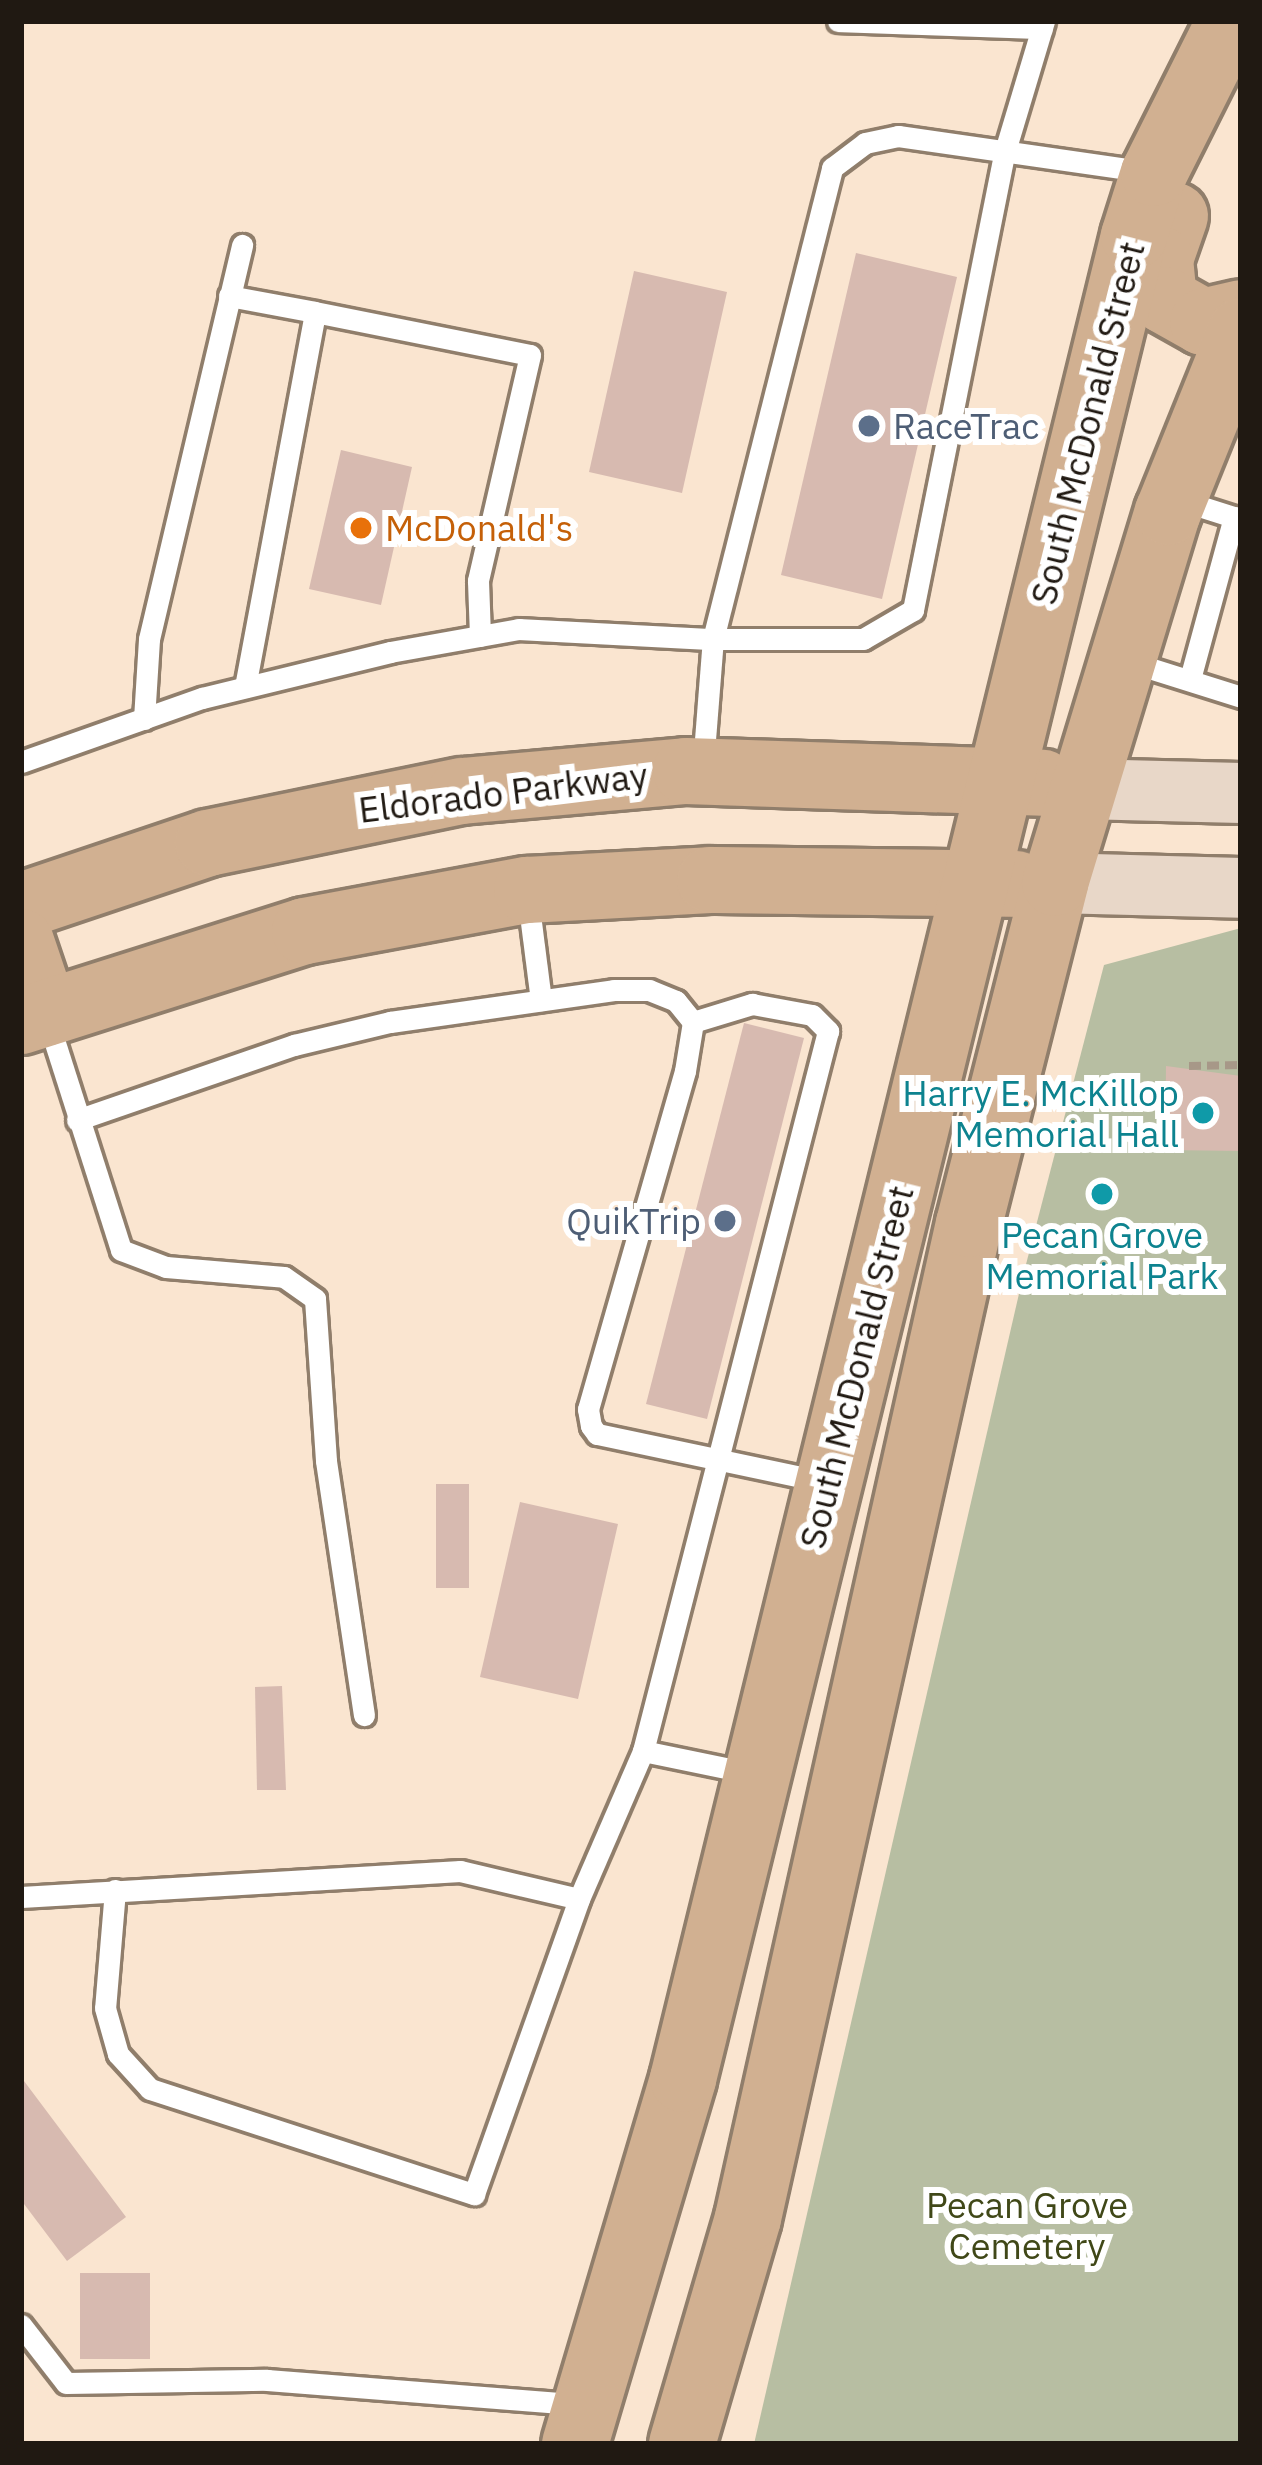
<!DOCTYPE html>
<style>
body{margin:0}
#map{position:relative;width:1262px;height:2465px;overflow:hidden;background:#fae5d0;font-family:"IBM Plex Sans",sans-serif}
div>[style]{position:absolute}
.green>*{inset:0;background:#b7bea2}
.building>*{inset:0;background:#d7bab0}
.path>*{height:8px;margin-top:-4px;transform-origin:0;background:repeating-linear-gradient(90deg,#a79888 0 12px,transparent 0 18px)}
.roads{filter:drop-shadow(3px 0 #907e6b) drop-shadow(-3px 0 #907e6b) drop-shadow(0 3px #907e6b) drop-shadow(0 -3px #907e6b)}
.service>*{height:21px;margin:-10.5px;padding:0 10.5px;transform-origin:10.5px;border-radius:10.5px;background:#fff}
.secondary>*{height:60px;margin:-30px;padding:0 30px;transform-origin:30px;border-radius:30px;background:#e8d7c8}
.primary>*{height:66px;margin:-33px;padding:0 33px;transform-origin:33px;border-radius:33px;background:#d1b091}
.dots>*{width:33px;height:33px;translate:-50% -50%;box-sizing:border-box;border:6px solid #fff;border-radius:50%}
span{translate:-50% -50%;white-space:nowrap;text-align:center;line-height:1.15;-webkit-text-stroke:12px #fff;paint-order:stroke}
.street-label{font-size:36px;color:#201912}
.service-label{font-size:36px;color:#4e5e75}
.left{translate:0 -50%;text-align:left}
.right{translate:-100% -50%;text-align:right}
.food-label{font-size:36px;color:#c56008}
.culture-label{font-size:36px;color:#0d838f}
.park-label{font-size:36px;color:#404818}
.frame{position:absolute;inset:0;border:24px solid #201912;pointer-events:none}
</style>
<div id="map">
<div class="green">
<i style="clip-path:polygon(1241px 928px,1241px 2444px,754px 2444px,1024px 1272px,1104px 965px)"></i>
</div>
<div class="building">
<i style="clip-path:polygon(856px 253px,957px 277px,882px 599px,781px 575px)"></i>
<i style="clip-path:polygon(634px 271px,727px 292px,682px 493px,589px 472px)"></i>
<i style="clip-path:polygon(341px 450px,412px 467px,381px 605px,309px 589px)"></i>
<i style="clip-path:polygon(744px 1023px,804px 1038px,707px 1419px,646px 1404px)"></i>
<i style="clip-path:polygon(1166px 1066px,1241px 1076px,1241px 1151px,1165px 1150px)"></i>
<i style="clip-path:polygon(436px 1484px,469px 1484px,469px 1588px,436px 1588px)"></i>
<i style="clip-path:polygon(520px 1502px,618px 1524px,578px 1699px,480px 1677px)"></i>
<i style="clip-path:polygon(282px 1686px,286px 1790px,257px 1790px,255px 1687px)"></i>
<i style="clip-path:polygon(21px 2077px,126px 2217px,67px 2261px,21px 2200px)"></i>
<i style="clip-path:polygon(80px 2273px,150px 2273px,150px 2359px,80px 2359px)"></i>
</div>
<div class="path">
<i style="left:1189px;top:1066px;width:52px;rotate:-1.1deg"></i>
</div>
<div class="roads">
<div class="service">
<i style="left:838px;top:21px;width:204px;rotate:2deg"></i>
<i style="left:229px;top:296px;width:87px;rotate:10.5deg"></i>
<i style="left:1180px;top:500px;width:57px;rotate:17.5deg"></i>
<i style="left:1234px;top:517px;width:168px;rotate:105.2deg"></i>
<i style="left:1127px;top:661px;width:120px;rotate:17.5deg"></i>
<i style="left:245px;top:687px;width:381px;rotate:-79.4deg"></i>
<i style="left:315px;top:312px;width:219px;rotate:11.3deg"></i>
<i style="left:530px;top:355px;width:232px;rotate:103deg"></i>
<i style="left:478px;top:581px;width:55px;rotate:87.9deg"></i>
<i style="left:144px;top:719px;width:80px;rotate:-86.4deg"></i>
<i style="left:149px;top:639px;width:405px;rotate:-76.7deg"></i>
<i style="left:21px;top:762px;width:192px;rotate:-19.5deg"></i>
<i style="left:202px;top:698px;width:194px;rotate:-13.7deg"></i>
<i style="left:390px;top:652px;width:131px;rotate:-10.1deg"></i>
<i style="left:519px;top:629px;width:194px;rotate:3deg"></i>
<i style="left:713px;top:639px;width:486px;rotate:-75.8deg"></i>
<i style="left:832px;top:168px;width:41px;rotate:-37.1deg"></i>
<i style="left:865px;top:143px;width:34px;rotate:-12deg"></i>
<i style="left:898px;top:136px;width:252px;rotate:8.2deg"></i>
<i style="left:703px;top:765px;width:126px;rotate:-85.5deg"></i>
<i style="left:713px;top:639px;width:150px"></i>
<i style="left:863px;top:639px;width:58px;rotate:-30.1deg"></i>
<i style="left:913px;top:610px;width:468px;rotate:-78.7deg"></i>
<i style="left:1005px;top:151px;width:136px;rotate:-73.3deg"></i>
<i style="left:528px;top:899px;width:102px;rotate:82.7deg"></i>
<i style="left:48px;top:1021px;width:240px;rotate:72.3deg"></i>
<i style="left:121px;top:1250px;width:48px;rotate:20.7deg"></i>
<i style="left:166px;top:1267px;width:118px;rotate:4.8deg"></i>
<i style="left:284px;top:1277px;width:38px;rotate:35deg"></i>
<i style="left:315px;top:1299px;width:162px;rotate:86.1deg"></i>
<i style="left:326px;top:1461px;width:257px;rotate:81.5deg"></i>
<i style="left:693px;top:1022px;width:62px;rotate:-17deg"></i>
<i style="left:752px;top:1004px;width:61px;rotate:10.4deg"></i>
<i style="left:812px;top:1015px;width:23px;rotate:45deg"></i>
<i style="left:828px;top:1031px;width:743px;rotate:104.41deg"></i>
<i style="left:643px;top:1751px;width:109px;rotate:11.6deg"></i>
<i style="left:77px;top:1120px;width:230px;rotate:-19.1deg"></i>
<i style="left:294px;top:1045px;width:99px;rotate:-13.5deg"></i>
<i style="left:390px;top:1022px;width:226px;rotate:-8.1deg"></i>
<i style="left:614px;top:990px;width:35px"></i>
<i style="left:649px;top:990px;width:29px;rotate:22deg"></i>
<i style="left:676px;top:1001px;width:27px;rotate:51deg"></i>
<i style="left:693px;top:1022px;width:50px;rotate:99.3deg"></i>
<i style="left:685px;top:1071px;width:352px;rotate:106deg"></i>
<i style="left:588px;top:1409px;width:17px;rotate:80deg"></i>
<i style="left:591px;top:1426px;width:10px;rotate:53deg"></i>
<i style="left:597px;top:1434px;width:232px;rotate:11.9deg"></i>
<i style="left:115px;top:1890px;width:118px;rotate:94.8deg"></i>
<i style="left:105px;top:2008px;width:48px;rotate:74.2deg"></i>
<i style="left:118px;top:2054px;width:47px;rotate:47.6deg"></i>
<i style="left:150px;top:2089px;width:341px;rotate:18deg"></i>
<i style="left:474px;top:2194px;width:313px;rotate:-70.4deg"></i>
<i style="left:579px;top:1899px;width:161px;rotate:-66.6deg"></i>
<i style="left:21px;top:1897px;width:440px;rotate:-3.4deg"></i>
<i style="left:460px;top:1871px;width:122px;rotate:13.2deg"></i>
<i style="left:21px;top:2325px;width:73px;rotate:52.2deg"></i>
<i style="left:66px;top:2383px;width:201px;rotate:-0.9deg"></i>
<i style="left:267px;top:2380px;width:316px;rotate:4.5deg"></i>
</div>
<div class="secondary">
<i style="left:1082px;top:789px;width:159px;rotate:1.4deg"></i>
<i style="left:1055px;top:883px;width:186px;rotate:1.5deg"></i>
</div>
<div class="primary">
<i style="left:1175px;top:216px;width:46px;rotate:109.2deg"></i>
<i style="left:1160px;top:259px;width:41px;rotate:84.4deg"></i>
<i style="left:1164px;top:300px;width:45px;rotate:29.4deg"></i>
<i style="left:1203px;top:322px;width:39px;rotate:-13deg"></i>
<i style="left:21px;top:906px;width:197px;rotate:-18.6deg"></i>
<i style="left:208px;top:843px;width:259px;rotate:-11.6deg"></i>
<i style="left:462px;top:791px;width:225px;rotate:-5.1deg"></i>
<i style="left:686px;top:771px;width:357px;rotate:1.9deg"></i>
<i style="left:21px;top:942px;width:75px;rotate:71.3deg"></i>
<i style="left:21px;top:1021px;width:298px;rotate:-17.6deg"></i>
<i style="left:305px;top:931px;width:226px;rotate:-10.5deg"></i>
<i style="left:527px;top:890px;width:183px;rotate:-3.1deg"></i>
<i style="left:710px;top:880px;width:306px;rotate:0.7deg"></i>
<i style="left:575px;top:2444px;width:381px;rotate:-73.5deg"></i>
<i style="left:683px;top:2079px;width:1897px;rotate:-76.25deg"></i>
<i style="left:1134px;top:236px;width:66px;rotate:-72.4deg"></i>
<i style="left:1154px;top:173px;width:170px;rotate:-63.4deg"></i>
<i style="left:682px;top:2444px;width:235px;rotate:-73.7deg"></i>
<i style="left:748px;top:2218px;width:1018px;rotate:-77.47deg"></i>
<i style="left:969px;top:1224px;width:352px;rotate:-75.8deg"></i>
<i style="left:1055px;top:883px;width:388px;rotate:-73.1deg"></i>
<i style="left:1168px;top:512px;width:195px;rotate:-68deg"></i>
</div>
</div>
<div class="dots">
<i style="left:869px;top:426px;background:#5c6f8a"></i>
<i style="left:361px;top:528px;background:#e8710a"></i>
<i style="left:1203px;top:1113px;background:#0f9aa8"></i>
<i style="left:1102px;top:1194px;background:#0f9aa8"></i>
<i style="left:725px;top:1221px;background:#5c6f8a"></i>
</div>
<div class="street-label">
<span style="left:1087px;top:423px;rotate:-76deg">South McDonald Street</span>
<span style="left:503px;top:792px;rotate:-7deg">Eldorado Parkway</span>
<span style="left:856px;top:1367px;rotate:-76deg">South McDonald Street</span>
</div>
<div class="service-label">
<span class="left" style="left:893px;top:426px">RaceTrac</span>
<span class="right" style="left:701px;top:1221px">QuikTrip</span>
</div>
<div class="food-label">
<span class="left" style="left:385px;top:528px">McDonald's</span>
</div>
<div class="culture-label">
<span class="right" style="left:1179px;top:1113px">Harry E. McKillop<br>Memorial Hall</span>
<span style="left:1102px;top:1255px">Pecan Grove<br>Memorial Park</span>
</div>
<div class="park-label">
<span style="left:1027px;top:2225px">Pecan Grove<br>Cemetery</span>
</div>
<div class="frame"></div>
</div>
